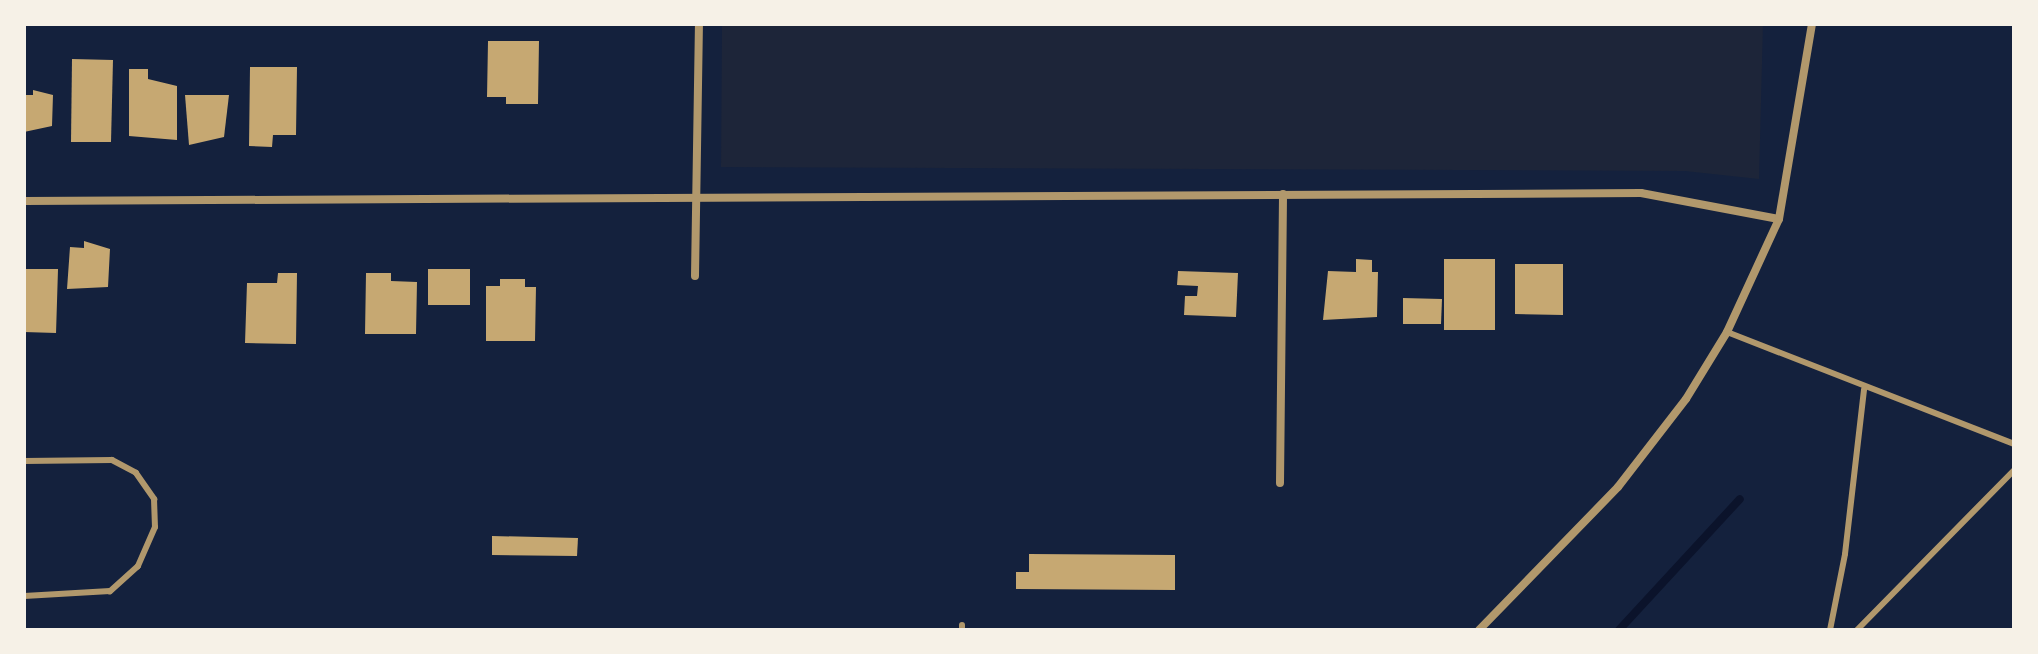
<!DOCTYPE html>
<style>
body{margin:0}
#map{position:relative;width:2038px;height:654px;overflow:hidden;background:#14213d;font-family:"Open Sans",sans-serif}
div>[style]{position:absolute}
.green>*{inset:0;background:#1d2539}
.stream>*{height:8px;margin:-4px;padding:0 4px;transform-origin:4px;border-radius:4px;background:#0b132b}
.building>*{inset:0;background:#c6a872}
.service>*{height:6px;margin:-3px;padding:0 3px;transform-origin:3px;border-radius:3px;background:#b1986c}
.minor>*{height:8px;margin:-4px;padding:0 4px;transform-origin:4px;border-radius:4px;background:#b1986c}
span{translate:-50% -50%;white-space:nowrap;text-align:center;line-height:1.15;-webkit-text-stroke:8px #f6f1e7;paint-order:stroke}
.frame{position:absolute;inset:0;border:26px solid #f6f1e7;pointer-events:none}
</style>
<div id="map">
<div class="green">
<i style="clip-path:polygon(722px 24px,1763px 24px,1759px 179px,1685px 171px,721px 167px)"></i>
</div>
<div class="stream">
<i style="left:1619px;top:630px;width:178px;rotate:-47.3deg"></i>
</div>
<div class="building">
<i style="clip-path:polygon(488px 41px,539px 41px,538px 104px,506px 104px,506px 97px,487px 97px)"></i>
<i style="clip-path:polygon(72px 59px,113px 60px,111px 142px,71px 142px)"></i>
<i style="clip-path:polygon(250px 67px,297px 67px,296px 135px,273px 135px,272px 147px,249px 146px)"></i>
<i style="clip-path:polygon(129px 69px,148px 69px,148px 79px,177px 86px,177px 140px,129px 136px)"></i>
<i style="clip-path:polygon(33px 90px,53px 95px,52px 126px,24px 132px,24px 95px,33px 95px)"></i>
<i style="clip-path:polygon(185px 95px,229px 95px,224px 137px,189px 145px)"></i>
<i style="clip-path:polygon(84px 241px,110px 249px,108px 287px,67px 289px,70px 247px,84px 248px)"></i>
<i style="clip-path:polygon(1356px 259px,1372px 260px,1372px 272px,1378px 272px,1377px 317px,1323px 320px,1328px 271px,1356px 272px)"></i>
<i style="clip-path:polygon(1444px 259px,1495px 259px,1495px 330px,1444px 330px)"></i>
<i style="clip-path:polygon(1515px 264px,1563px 264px,1563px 315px,1515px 314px)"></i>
<i style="clip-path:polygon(24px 269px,58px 269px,56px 333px,24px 332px)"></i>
<i style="clip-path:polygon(428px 269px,470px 269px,470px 305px,428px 305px)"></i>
<i style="clip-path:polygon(1178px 271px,1238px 273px,1236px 317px,1184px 315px,1185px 296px,1197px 296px,1198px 286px,1177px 285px)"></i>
<i style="clip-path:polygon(278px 273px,297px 273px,296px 344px,245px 343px,247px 283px,277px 283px)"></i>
<i style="clip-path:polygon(366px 273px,391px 273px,391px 281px,417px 282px,416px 334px,365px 334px)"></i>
<i style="clip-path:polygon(500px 279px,525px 279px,525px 287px,536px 287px,535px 341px,486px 341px,486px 286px,500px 286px)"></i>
<i style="clip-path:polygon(1403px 298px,1442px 299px,1441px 324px,1403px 324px)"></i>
<i style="clip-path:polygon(492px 536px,578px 538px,577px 556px,492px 555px)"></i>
<i style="clip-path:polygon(1029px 554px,1175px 555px,1175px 590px,1016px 589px,1016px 572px,1029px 572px)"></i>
</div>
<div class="service">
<i style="left:1727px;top:332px;width:308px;rotate:21.3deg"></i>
<i style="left:24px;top:461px;width:88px;rotate:-0.7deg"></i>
<i style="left:112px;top:460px;width:27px;rotate:28deg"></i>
<i style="left:136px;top:473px;width:32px;rotate:55deg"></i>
<i style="left:154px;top:499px;width:28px;rotate:88deg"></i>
<i style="left:155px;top:527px;width:43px;rotate:113.6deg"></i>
<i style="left:138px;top:566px;width:38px;rotate:138deg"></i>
<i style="left:110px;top:591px;width:86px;rotate:176.7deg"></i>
<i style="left:962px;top:630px;width:5px;rotate:-90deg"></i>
<i style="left:1830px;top:630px;width:77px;rotate:-78.8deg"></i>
<i style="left:1845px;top:554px;width:166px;rotate:-83.4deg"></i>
<i style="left:1857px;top:630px;width:224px;rotate:-45.5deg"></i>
</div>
<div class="minor">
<i style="left:24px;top:201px;width:1617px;rotate:-0.28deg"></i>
<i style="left:1641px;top:193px;width:140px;rotate:10.7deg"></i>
<i style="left:695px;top:276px;width:252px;rotate:-89.1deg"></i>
<i style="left:1280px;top:483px;width:289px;rotate:-89.4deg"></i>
<i style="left:1479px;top:630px;width:199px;rotate:-45.8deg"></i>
<i style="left:1618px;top:487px;width:111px;rotate:-52.3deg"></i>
<i style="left:1686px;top:399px;width:79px;rotate:-58.5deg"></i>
<i style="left:1727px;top:332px;width:124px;rotate:-65.3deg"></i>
<i style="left:1779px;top:219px;width:198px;rotate:-80.4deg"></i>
</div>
<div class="frame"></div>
</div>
